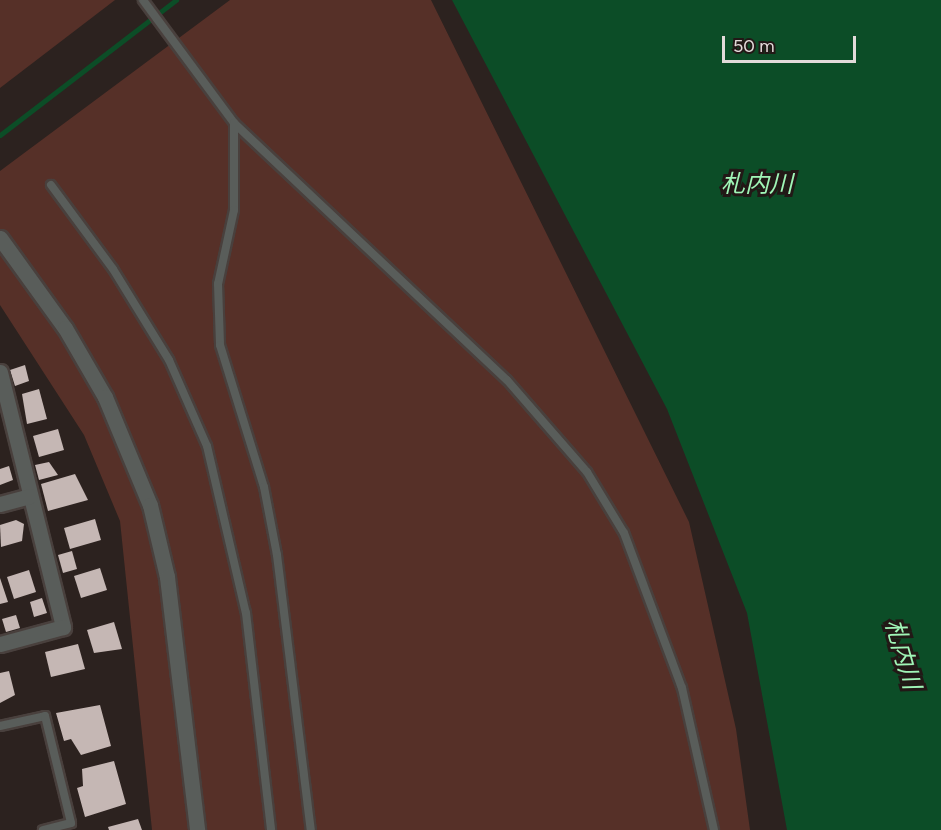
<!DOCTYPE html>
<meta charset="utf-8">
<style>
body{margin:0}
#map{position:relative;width:941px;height:830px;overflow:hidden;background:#2c221f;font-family:Figtree,"Noto Sans JP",sans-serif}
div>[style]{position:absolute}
.green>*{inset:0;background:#563028}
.water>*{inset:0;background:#0c4d27}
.stream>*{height:5px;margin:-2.5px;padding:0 2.5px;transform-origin:2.5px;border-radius:2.5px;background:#0c4d27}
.building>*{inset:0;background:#c5b7b4}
.roads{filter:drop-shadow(2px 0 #49403d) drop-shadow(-2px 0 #49403d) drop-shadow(0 2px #49403d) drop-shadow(0 -2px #49403d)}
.service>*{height:8px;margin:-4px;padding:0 4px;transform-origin:4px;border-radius:4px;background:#595d5a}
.minor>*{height:15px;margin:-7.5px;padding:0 7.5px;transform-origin:7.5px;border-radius:7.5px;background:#595d5a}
span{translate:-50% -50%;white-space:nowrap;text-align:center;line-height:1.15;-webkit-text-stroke:6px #221816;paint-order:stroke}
.water-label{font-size:24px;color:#a0f6b7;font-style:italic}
.scale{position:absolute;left:722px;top:36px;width:134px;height:27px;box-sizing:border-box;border:3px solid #e3dbda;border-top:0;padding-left:8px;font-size:18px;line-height:21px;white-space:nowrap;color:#e3dbda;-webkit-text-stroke:4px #221816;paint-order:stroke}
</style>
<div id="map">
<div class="green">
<i style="clip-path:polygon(0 0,115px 0,0 88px)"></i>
<i style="clip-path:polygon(230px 0,431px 0,689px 522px,736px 729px,750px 830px,152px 830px,120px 521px,84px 435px,0 305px,0 171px)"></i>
</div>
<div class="water">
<i style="clip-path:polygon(452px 0,941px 0,941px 830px,787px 830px,747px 613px,667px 409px)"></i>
</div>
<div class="stream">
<i style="left:0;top:135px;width:222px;rotate:-37.5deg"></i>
</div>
<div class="building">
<i style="clip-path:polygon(25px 365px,29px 381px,15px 386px,10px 370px)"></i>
<i style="clip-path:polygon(39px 389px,47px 419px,27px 424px,22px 394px)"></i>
<i style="clip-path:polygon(58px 429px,64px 450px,39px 457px,33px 436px)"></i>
<i style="clip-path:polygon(49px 462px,58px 475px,39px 480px,35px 465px)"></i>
<i style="clip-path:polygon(9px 466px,13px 480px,0 485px,0 469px)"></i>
<i style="clip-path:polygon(75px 474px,88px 500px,48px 511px,41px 484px)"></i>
<i style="clip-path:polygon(95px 519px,101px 540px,70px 549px,64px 528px)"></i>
<i style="clip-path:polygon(16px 520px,24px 524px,22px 541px,1px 547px,0 525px)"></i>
<i style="clip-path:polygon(72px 551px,77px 569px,63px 573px,58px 555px)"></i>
<i style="clip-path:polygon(100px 568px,107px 590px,81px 598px,74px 576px)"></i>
<i style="clip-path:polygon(29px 570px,36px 592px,14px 599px,7px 577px)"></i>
<i style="clip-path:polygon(0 578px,8px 602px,0 604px)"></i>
<i style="clip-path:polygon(42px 598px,47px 613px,34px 617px,30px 602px)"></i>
<i style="clip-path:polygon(16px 615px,20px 628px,6px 632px,2px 619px)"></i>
<i style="clip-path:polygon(114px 622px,122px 649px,94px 653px,87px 630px)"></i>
<i style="clip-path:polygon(78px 644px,85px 669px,51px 677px,45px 652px)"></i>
<i style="clip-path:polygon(9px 671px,15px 695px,0 703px,0 673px)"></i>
<i style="clip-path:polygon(100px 705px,111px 746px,81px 755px,71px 739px,64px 741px,56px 713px)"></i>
<i style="clip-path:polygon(114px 761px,126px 804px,85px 817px,77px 788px,83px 786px,82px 769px)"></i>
<i style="clip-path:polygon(138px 819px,142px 830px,109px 830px,108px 827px)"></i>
</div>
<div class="roads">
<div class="service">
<i style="left:143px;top:0;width:153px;rotate:53.5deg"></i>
<i style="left:234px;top:123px;width:375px;rotate:43.3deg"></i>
<i style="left:507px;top:380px;width:122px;rotate:49deg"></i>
<i style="left:587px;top:472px;width:71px;rotate:58.8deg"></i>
<i style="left:624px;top:533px;width:165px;rotate:69.5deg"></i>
<i style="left:682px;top:688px;width:146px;rotate:77.3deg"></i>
<i style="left:234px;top:123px;width:87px;rotate:90deg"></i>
<i style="left:234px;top:210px;width:76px;rotate:102.2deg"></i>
<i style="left:218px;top:284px;width:61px;rotate:88.1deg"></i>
<i style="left:220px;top:345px;width:149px;rotate:72.8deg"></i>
<i style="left:264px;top:487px;width:69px;rotate:79.2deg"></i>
<i style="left:277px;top:555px;width:277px;rotate:83deg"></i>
<i style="left:51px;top:185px;width:104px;rotate:53.6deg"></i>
<i style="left:113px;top:269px;width:107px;rotate:58.4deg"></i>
<i style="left:169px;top:360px;width:94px;rotate:66.2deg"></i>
<i style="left:207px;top:446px;width:171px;rotate:76.9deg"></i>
<i style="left:246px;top:613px;width:218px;rotate:83.4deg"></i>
<i style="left:0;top:726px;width:46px;rotate:-12.5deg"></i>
<i style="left:45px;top:716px;width:110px;rotate:76.3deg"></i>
<i style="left:71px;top:823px;width:29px;rotate:166deg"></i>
</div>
<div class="minor">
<i style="left:0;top:238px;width:111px;rotate:54.2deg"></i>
<i style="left:65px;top:328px;width:80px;rotate:59.9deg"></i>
<i style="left:105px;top:397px;width:117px;rotate:67.4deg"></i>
<i style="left:150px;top:505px;width:74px;rotate:76.7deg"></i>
<i style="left:167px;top:577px;width:255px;rotate:83.2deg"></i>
<i style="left:0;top:372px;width:263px;rotate:76.1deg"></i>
<i style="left:63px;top:627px;width:65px;rotate:164.9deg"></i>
<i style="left:0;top:504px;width:31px;rotate:-15deg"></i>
</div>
</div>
<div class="water-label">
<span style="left:757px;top:184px">札内川</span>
<span style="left:903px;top:654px;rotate:74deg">札内川</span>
</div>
<div class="scale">50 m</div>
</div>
